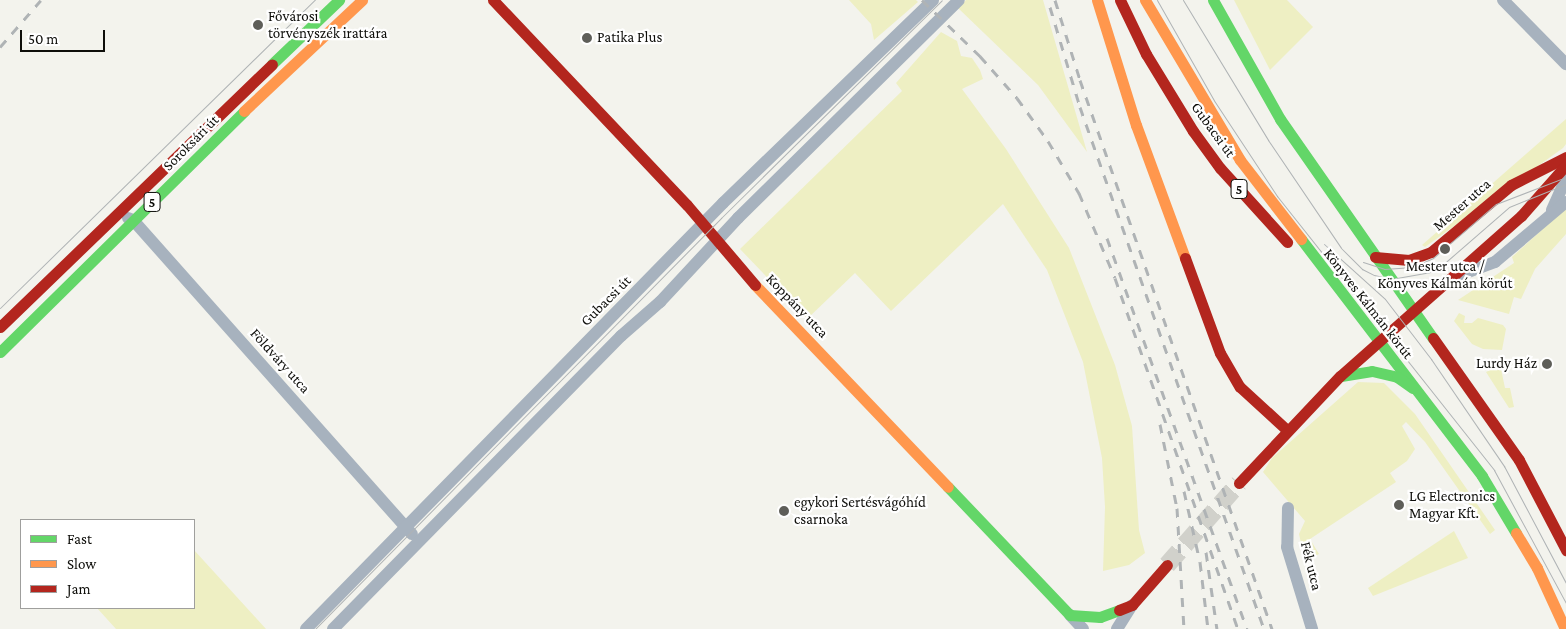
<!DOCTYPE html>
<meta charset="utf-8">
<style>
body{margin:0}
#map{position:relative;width:1566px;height:629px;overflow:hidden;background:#f3f3ed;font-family:"Crimson Pro",serif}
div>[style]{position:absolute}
.green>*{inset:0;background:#eeefc3}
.secondary-tunnel>*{height:18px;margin-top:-9px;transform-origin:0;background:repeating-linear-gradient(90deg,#d1d1cb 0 18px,transparent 0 27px)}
.street>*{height:12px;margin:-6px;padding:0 6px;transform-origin:6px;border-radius:6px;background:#a7b2be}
.fast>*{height:11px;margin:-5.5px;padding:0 5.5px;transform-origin:5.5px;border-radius:5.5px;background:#63d668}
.slow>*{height:11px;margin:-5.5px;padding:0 5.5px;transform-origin:5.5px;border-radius:5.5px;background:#ff974d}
.jam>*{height:11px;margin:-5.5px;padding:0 5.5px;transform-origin:5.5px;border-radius:5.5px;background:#b3261e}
.tram>*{height:1px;margin:-0.5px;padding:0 0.5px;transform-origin:0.5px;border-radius:0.5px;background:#afb3b5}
.rail>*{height:3px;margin-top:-1.5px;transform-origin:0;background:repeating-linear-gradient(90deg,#afb3b5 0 9px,transparent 0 18px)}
.dots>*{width:14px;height:14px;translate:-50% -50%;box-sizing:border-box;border:2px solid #fff;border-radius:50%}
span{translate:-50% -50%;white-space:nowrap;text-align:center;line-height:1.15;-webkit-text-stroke:4.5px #fff;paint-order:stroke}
.shield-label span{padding:1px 4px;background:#fff;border:1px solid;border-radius:4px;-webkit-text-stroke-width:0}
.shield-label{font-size:14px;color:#0e0e0a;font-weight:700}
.poi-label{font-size:15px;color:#0e0e0a}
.left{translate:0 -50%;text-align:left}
.right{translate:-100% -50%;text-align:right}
.street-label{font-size:15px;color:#0e0e0a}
.legend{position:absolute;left:20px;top:519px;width:175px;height:90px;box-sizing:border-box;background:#fff;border:1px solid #9f9f9d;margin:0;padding:6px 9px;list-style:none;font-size:15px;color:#0e0e0a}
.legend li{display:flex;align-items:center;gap:10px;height:25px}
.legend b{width:25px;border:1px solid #9f9f9d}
.scale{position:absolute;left:20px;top:30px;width:85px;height:22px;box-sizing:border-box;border:2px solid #0e0e0a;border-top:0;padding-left:6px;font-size:15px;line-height:18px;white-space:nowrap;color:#0e0e0a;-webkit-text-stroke:4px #fff;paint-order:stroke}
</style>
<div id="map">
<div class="green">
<i style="clip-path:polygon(849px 0,916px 0,918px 2px,874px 40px,871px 24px)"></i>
<i style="clip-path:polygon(966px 0,1043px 0,1087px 152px,1038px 85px,958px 8px)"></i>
<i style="clip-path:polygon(1234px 0,1287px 0,1313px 27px,1270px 70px)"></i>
<i style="clip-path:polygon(941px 32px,957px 41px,961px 56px,972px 58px,980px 70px,983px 79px,962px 89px,1006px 149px,1069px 248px,1115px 365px,1132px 426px,1139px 530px,1145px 553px,1129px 565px,1103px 571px,1105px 507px,1102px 458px,1083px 362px,1047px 270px,1003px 204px,891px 311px,855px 273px,807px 319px,740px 249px,902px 91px,896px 83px)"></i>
<i style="clip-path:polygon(1566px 119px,1566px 144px,1563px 148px,1425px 247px,1422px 245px)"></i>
<i style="clip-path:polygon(1566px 208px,1566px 234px,1535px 269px,1521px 299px,1514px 297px,1509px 314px,1458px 300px,1514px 263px,1512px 257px)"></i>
<i style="clip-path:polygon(1459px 313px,1465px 316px,1464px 323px,1472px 323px,1478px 318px,1503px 325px,1506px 329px,1502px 350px,1483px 349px,1472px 344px,1454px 321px)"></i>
<i style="clip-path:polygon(1497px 367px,1501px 369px,1505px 388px,1510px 388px,1514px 407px,1509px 408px,1486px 372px)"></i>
<i style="clip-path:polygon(1358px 382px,1384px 383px,1415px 414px,1495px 530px,1490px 534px,1425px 442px,1406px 422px,1402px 426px,1415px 449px,1407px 461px,1390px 473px,1396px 482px,1310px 539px,1319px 554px,1305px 561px,1299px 534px,1305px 521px,1263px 472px,1272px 458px)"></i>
<i style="clip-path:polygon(1454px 531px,1468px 558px,1373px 596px,1368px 588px)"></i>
<i style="clip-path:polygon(194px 550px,266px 629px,116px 629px,97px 608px,194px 608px)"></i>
</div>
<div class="secondary-tunnel">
<i style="left:1167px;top:565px;width:109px;rotate:-48.7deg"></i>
</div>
<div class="street">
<i style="left:1503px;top:0;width:90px;rotate:45.5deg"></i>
<i style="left:1552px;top:210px;width:34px;rotate:-66deg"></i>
<i style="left:128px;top:218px;width:5px;rotate:22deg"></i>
<i style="left:133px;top:220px;width:420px;rotate:48.4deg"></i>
<i style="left:1455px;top:277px;width:43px;rotate:-20.6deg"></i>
<i style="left:1495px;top:262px;width:93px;rotate:-40.2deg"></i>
<i style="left:1288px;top:508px;width:39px;rotate:91deg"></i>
<i style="left:1287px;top:547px;width:86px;rotate:73deg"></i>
<i style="left:1070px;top:615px;width:19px;rotate:47deg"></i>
<i style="left:306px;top:629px;width:596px;rotate:-45.61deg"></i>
<i style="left:723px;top:203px;width:292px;rotate:-44deg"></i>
<i style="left:333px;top:629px;width:411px;rotate:-45.5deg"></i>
<i style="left:621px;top:336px;width:52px;rotate:-41.1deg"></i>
<i style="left:660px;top:302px;width:115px;rotate:-47.1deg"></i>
<i style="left:738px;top:218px;width:310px;rotate:-44.6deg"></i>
<i style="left:1117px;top:629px;width:28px;rotate:-58deg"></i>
</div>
<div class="fast">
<i style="left:1213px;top:0;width:137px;rotate:60.6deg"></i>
<i style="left:1280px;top:119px;width:267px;rotate:55.1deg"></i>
<i style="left:272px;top:64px;width:93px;rotate:-43.7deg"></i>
<i style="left:1301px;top:239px;width:298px;rotate:52.6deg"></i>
<i style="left:1482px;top:476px;width:66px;rotate:59.2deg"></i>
<i style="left:0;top:352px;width:343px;rotate:-44.6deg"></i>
<i style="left:1341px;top:376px;width:31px;rotate:-9deg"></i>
<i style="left:1372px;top:371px;width:26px;rotate:13deg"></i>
<i style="left:1397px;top:377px;width:19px;rotate:35deg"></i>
<i style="left:948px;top:487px;width:177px;rotate:46.4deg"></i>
<i style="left:1070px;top:615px;width:30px;rotate:4deg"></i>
<i style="left:1100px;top:617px;width:20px;rotate:-20deg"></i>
</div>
<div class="slow">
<i style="left:1097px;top:0;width:131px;rotate:72.7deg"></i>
<i style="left:1136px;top:125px;width:142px;rotate:69.8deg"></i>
<i style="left:1145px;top:0;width:186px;rotate:59.3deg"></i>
<i style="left:1240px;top:160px;width:100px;rotate:52.3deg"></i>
<i style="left:244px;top:111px;width:162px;rotate:-43.2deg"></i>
<i style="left:755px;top:285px;width:279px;rotate:46.3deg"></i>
<i style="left:1516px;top:533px;width:41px;rotate:59deg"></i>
<i style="left:1537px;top:568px;width:67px;rotate:65.3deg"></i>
</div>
<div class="jam">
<i style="left:493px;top:0;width:282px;rotate:46.6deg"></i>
<i style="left:687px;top:205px;width:105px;rotate:49.6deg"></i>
<i style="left:1120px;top:0;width:60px;rotate:64.3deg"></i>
<i style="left:1146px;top:54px;width:90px;rotate:58.6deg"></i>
<i style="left:1193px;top:131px;width:46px;rotate:53.9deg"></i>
<i style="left:1220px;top:168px;width:100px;rotate:47.8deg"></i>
<i style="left:1375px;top:257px;width:34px;rotate:5deg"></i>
<i style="left:1409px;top:260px;width:23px;rotate:-20deg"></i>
<i style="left:1431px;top:252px;width:104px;rotate:-39.9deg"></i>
<i style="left:1511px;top:185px;width:62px;rotate:-27deg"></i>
<i style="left:1185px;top:258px;width:101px;rotate:69.8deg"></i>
<i style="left:1220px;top:353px;width:39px;rotate:60deg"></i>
<i style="left:1240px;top:387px;width:64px;rotate:42.5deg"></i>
<i style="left:0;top:327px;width:378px;rotate:-44deg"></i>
<i style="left:1433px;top:338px;width:149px;rotate:54.8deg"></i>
<i style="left:1519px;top:460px;width:102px;rotate:62.4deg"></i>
<i style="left:1239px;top:483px;width:147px;rotate:-46.7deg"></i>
<i style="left:1340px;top:376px;width:242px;rotate:-41.5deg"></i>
<i style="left:1521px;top:216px;width:68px;rotate:-48.6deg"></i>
<i style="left:1119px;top:610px;width:14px;rotate:-21deg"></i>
<i style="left:1132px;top:605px;width:53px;rotate:-48.8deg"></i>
</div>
<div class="tram">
<i style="left:1157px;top:0;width:117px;rotate:60.4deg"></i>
<i style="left:1215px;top:102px;width:113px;rotate:56.6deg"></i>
<i style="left:1277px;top:196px;width:350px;rotate:51.6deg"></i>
<i style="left:1494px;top:470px;width:151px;rotate:61.6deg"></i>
<i style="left:1183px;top:0;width:164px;rotate:58.7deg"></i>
<i style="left:1268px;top:140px;width:130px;rotate:55.9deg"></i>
<i style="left:1341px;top:248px;width:30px;rotate:45deg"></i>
<i style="left:1362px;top:269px;width:13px;rotate:27deg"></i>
<i style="left:1374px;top:275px;width:17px;rotate:13deg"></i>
<i style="left:1391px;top:279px;width:39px;rotate:-10deg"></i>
<i style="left:1429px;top:272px;width:12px;rotate:-24deg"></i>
<i style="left:1440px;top:267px;width:91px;rotate:-41deg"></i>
<i style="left:1509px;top:207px;width:61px;rotate:-22deg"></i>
<i style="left:1324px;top:244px;width:82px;rotate:42deg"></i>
<i style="left:1385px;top:299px;width:76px;rotate:52.5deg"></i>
<i style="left:1431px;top:359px;width:130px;rotate:55.7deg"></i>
<i style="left:1504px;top:466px;width:132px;rotate:62.1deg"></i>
<i style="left:1363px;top:262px;width:22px;rotate:18deg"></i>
<i style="left:1384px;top:269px;width:29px;rotate:-4deg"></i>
<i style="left:1413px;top:267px;width:22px;rotate:-24deg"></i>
<i style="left:1433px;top:258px;width:83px;rotate:-40.6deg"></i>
<i style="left:1496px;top:204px;width:75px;rotate:-21.1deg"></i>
<i style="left:0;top:308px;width:441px;rotate:-44.4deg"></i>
<i style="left:315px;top:629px;width:578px;rotate:-45.35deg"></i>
<i style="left:721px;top:218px;width:310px;rotate:-44.6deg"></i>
</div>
<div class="rail">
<i style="left:922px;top:0;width:81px;rotate:44deg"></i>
<i style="left:980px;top:56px;width:56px;rotate:48.6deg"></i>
<i style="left:1017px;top:98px;width:53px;rotate:54.2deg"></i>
<i style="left:1048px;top:141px;width:61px;rotate:59.2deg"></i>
<i style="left:1079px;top:193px;width:92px;rotate:67deg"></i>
<i style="left:1115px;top:278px;width:372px;rotate:70.7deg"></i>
<i style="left:1055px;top:0;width:84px;rotate:72.6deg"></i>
<i style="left:1080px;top:80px;width:582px;rotate:70.72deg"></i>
<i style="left:1050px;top:7px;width:104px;rotate:73.3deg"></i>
<i style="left:1080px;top:107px;width:553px;rotate:70.58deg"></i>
<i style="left:0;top:47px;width:62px;rotate:-48.9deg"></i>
<i style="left:1107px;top:238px;width:415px;rotate:70.3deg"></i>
<i style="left:1160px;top:424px;width:86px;rotate:78.6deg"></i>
<i style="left:1177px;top:508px;width:121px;rotate:86.7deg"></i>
<i style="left:1184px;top:491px;width:73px;rotate:77.3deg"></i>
<i style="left:1200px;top:562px;width:67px;rotate:83.2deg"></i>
<i style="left:1206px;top:552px;width:78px;rotate:81.9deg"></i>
</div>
<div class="dots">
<i style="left:258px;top:25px;background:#5e5e59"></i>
<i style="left:587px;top:38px;background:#5e5e59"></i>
<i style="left:1445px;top:249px;background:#5e5e59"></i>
<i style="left:1547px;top:364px;background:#5e5e59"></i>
<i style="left:1399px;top:505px;background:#5e5e59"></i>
<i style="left:784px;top:511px;background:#5e5e59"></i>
</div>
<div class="shield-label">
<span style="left:1239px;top:189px">5</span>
<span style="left:152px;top:202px">5</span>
</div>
<div class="poi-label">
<span class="left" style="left:268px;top:25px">Fővárosi<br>törvényszék irattára</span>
<span class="left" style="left:597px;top:38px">Patika Plus</span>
<span style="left:1445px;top:275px">Mester utca /<br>Könyves Kálmán körút</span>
<span class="right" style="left:1537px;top:364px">Lurdy Ház</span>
<span class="left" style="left:1409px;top:505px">LG Electronics<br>Magyar Kft.</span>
<span class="left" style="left:794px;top:511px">egykori Sertésvágóhíd<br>csarnoka</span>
</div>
<div class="street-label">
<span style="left:1213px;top:130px;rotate:54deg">Gubacsi út</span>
<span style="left:191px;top:143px;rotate:-45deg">Soroksári út</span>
<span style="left:1462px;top:205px;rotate:-41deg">Mester utca</span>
<span style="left:606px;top:301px;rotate:-45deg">Gubacsi út</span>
<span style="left:1368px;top:304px;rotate:52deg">Könyves Kálmán körút</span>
<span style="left:797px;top:306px;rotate:46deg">Koppány utca</span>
<span style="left:280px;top:361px;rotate:48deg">Földváry utca</span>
<span style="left:1311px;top:566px;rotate:76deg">Fék utca</span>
</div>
<ul class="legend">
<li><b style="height:6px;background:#63d668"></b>Fast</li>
<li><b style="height:6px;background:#ff974d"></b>Slow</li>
<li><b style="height:6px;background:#b3261e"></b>Jam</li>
</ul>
<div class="scale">50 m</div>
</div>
